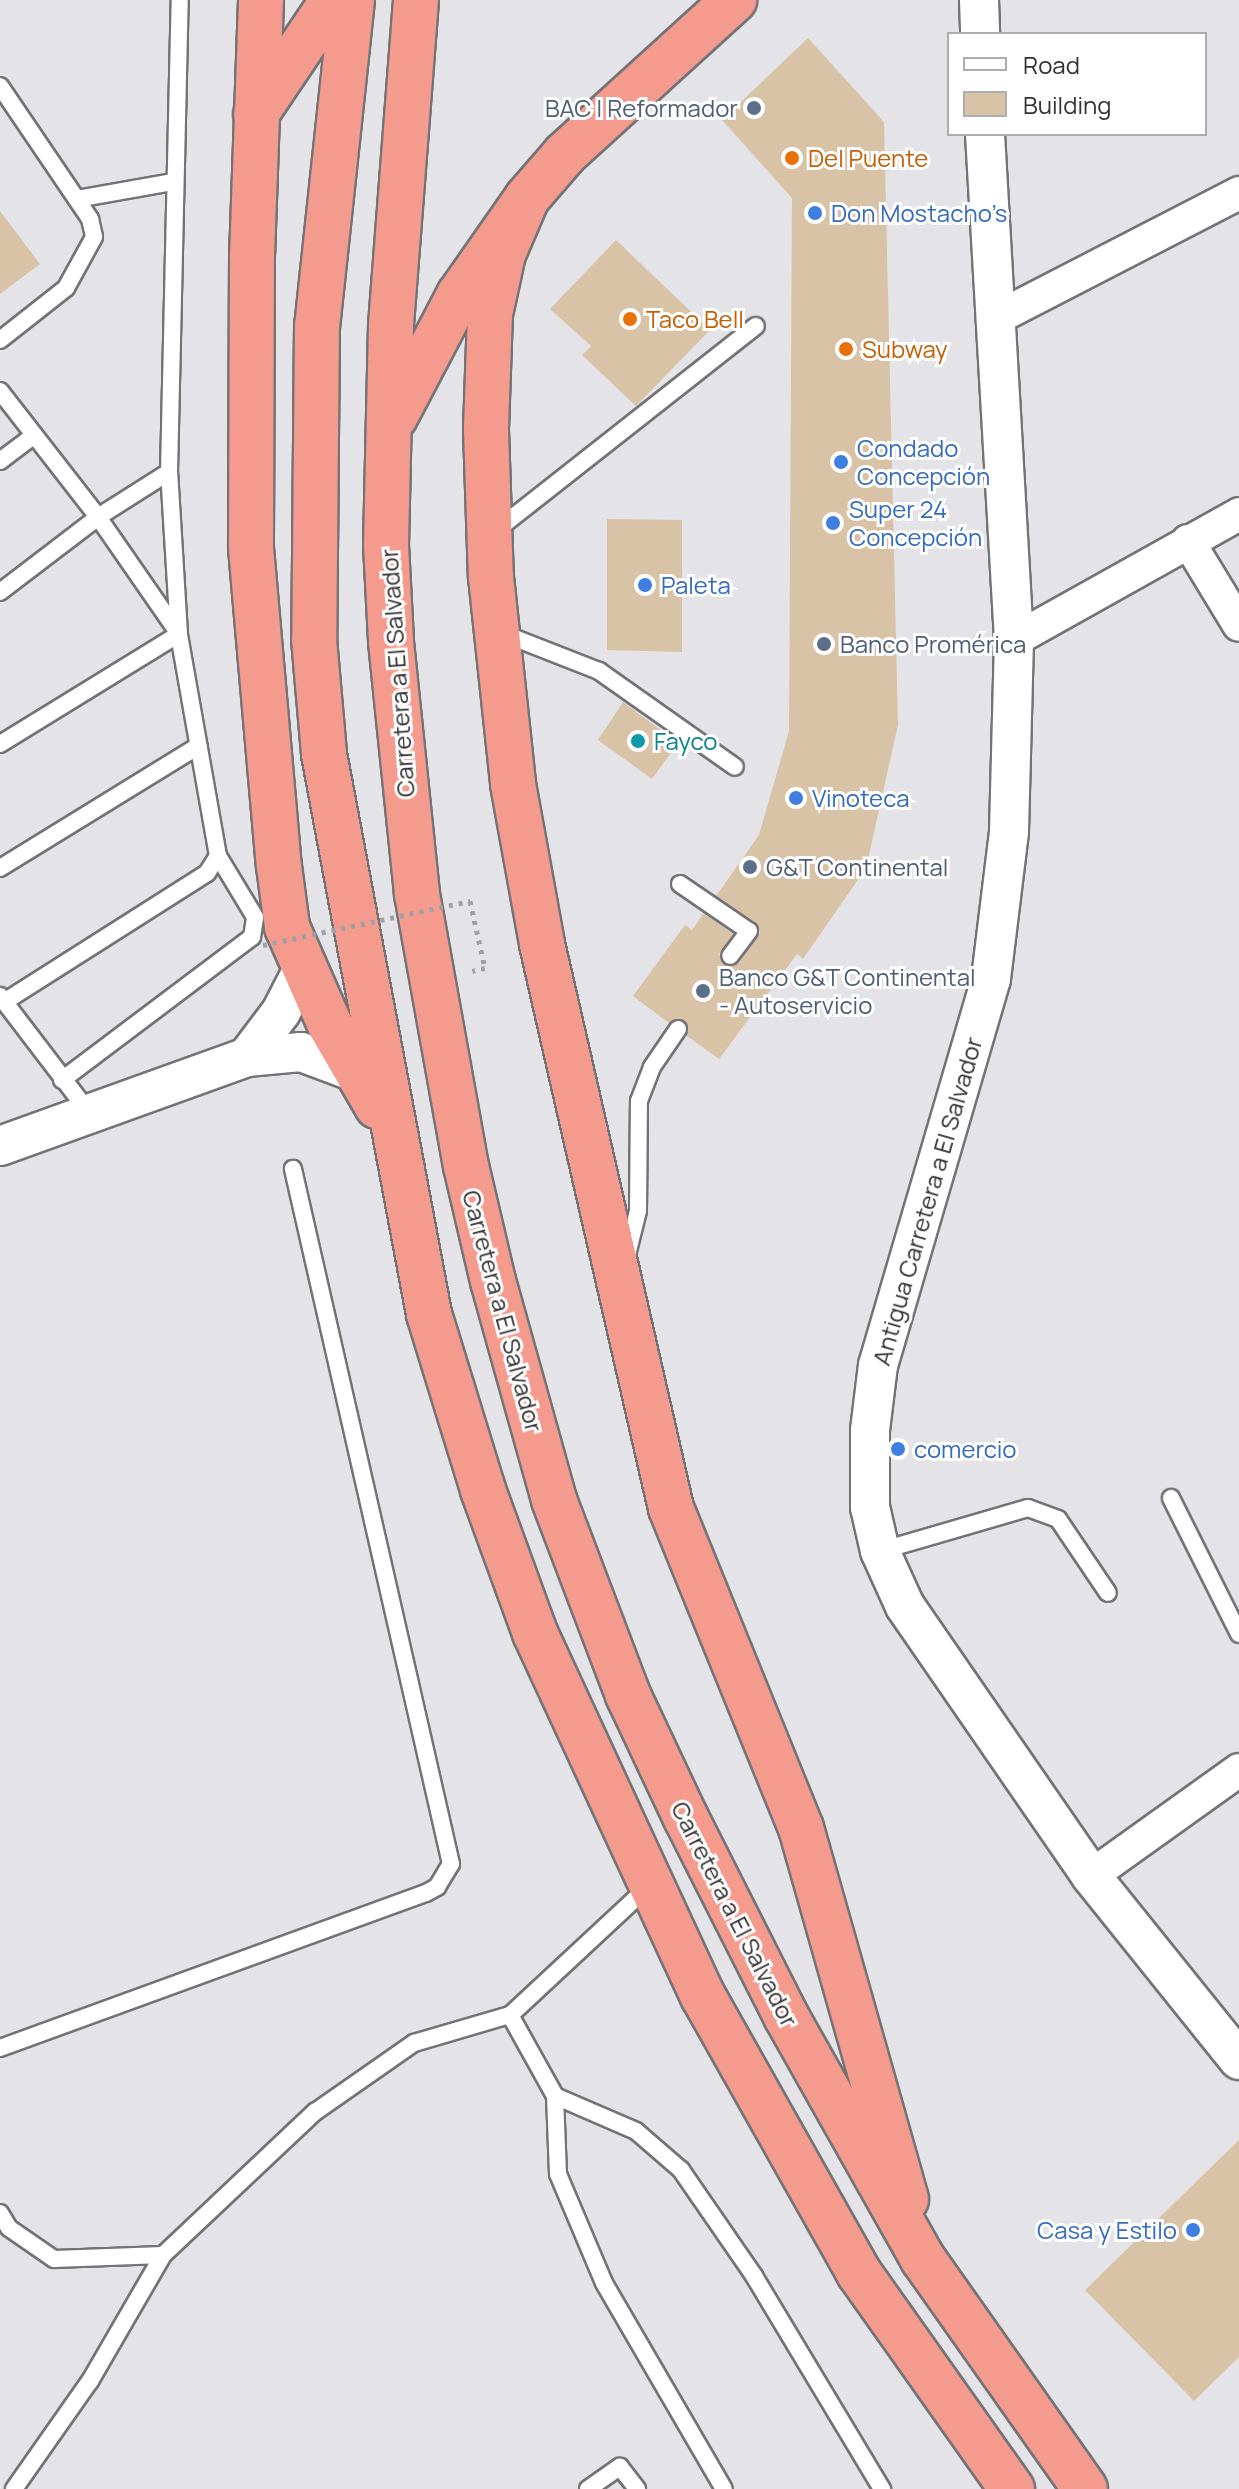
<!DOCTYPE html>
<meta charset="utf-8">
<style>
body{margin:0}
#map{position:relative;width:1239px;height:2489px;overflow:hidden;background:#e3e3e8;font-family:Manrope,sans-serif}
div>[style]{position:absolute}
.building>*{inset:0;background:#d9c3a7}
.path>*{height:5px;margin-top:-2.5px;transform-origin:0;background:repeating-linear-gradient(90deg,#a0a0a4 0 4px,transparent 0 10px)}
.roads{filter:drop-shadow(2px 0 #737377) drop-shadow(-2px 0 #737377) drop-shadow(0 2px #737377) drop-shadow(0 -2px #737377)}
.service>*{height:16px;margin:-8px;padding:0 8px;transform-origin:8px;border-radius:8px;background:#fff}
.minor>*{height:32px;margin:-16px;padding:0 16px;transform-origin:16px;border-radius:16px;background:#fff}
.tertiary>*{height:38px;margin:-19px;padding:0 19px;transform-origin:19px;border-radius:19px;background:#fff}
.trunk>*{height:44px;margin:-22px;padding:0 22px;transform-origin:22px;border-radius:22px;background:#f49b8e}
.path-bridge>*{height:5px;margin-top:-2.5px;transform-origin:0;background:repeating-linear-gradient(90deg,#a0a0a4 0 4px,transparent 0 10px)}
.dots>*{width:22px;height:22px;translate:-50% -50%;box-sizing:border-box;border:4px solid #fff;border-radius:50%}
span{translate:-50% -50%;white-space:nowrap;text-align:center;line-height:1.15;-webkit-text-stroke:6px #fff;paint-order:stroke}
.service-label{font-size:24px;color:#4e5e75}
.right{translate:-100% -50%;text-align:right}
.left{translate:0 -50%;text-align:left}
.food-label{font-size:24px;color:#c56008}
.shop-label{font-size:24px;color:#366cbe}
.street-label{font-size:24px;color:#323234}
.culture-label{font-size:24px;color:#0d838f}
.legend{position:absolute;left:947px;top:32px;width:260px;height:104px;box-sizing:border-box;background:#fff;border:2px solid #adadae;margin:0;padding:10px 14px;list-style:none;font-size:24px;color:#323234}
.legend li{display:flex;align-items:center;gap:16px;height:40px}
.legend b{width:40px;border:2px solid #adadae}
</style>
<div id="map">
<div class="building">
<i style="clip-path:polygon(808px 38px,884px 122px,898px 725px,866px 868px,803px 959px,797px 954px,719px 1059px,687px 1036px,685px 1020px,669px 1023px,633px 996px,685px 925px,692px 930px,704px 913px,733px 934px,719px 954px,728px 967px,739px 963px,760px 933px,755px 922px,716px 896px,759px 835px,789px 731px,792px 198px,722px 120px)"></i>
<i style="clip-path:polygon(0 211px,40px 264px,0 294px)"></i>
<i style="clip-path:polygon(616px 240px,710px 330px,636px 406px,582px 355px,591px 346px,550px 309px)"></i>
<i style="clip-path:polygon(607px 519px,682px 520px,682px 652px,607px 650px)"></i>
<i style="clip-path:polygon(623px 702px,678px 743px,652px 779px,598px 740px)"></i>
<i style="clip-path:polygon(1239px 2140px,1239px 2357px,1194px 2401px,1085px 2290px)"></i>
</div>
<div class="path">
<i style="left:470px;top:901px;width:69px;rotate:77.4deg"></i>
<i style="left:485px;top:968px;width:13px;rotate:167deg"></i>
</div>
<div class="roads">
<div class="service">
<i style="left:0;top:86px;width:161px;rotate:55.9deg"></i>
<i style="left:90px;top:219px;width:18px;rotate:77deg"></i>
<i style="left:94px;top:237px;width:58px;rotate:118.8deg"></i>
<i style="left:66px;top:288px;width:84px;rotate:141.8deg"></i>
<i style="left:77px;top:199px;width:97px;rotate:-10.1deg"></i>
<i style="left:0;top:391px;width:160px;rotate:52.1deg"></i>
<i style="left:98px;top:517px;width:142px;rotate:55.3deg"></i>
<i style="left:179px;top:634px;width:210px;rotate:148.4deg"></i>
<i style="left:0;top:461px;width:40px;rotate:-37deg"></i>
<i style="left:494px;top:532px;width:333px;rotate:-38.2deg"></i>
<i style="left:0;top:592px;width:123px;rotate:-37.4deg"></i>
<i style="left:98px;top:517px;width:84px;rotate:-32.4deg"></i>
<i style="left:502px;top:633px;width:104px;rotate:21.4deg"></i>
<i style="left:599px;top:671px;width:166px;rotate:35.2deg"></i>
<i style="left:0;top:868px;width:233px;rotate:-31.6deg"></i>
<i style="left:680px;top:884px;width:83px;rotate:34.3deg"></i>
<i style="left:749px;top:931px;width:31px;rotate:127deg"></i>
<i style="left:0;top:996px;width:150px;rotate:52.6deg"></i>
<i style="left:4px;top:1002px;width:241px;rotate:-32.4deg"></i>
<i style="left:207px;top:873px;width:20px;rotate:-57deg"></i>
<i style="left:218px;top:856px;width:225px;rotate:-100deg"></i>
<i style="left:179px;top:634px;width:162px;rotate:-93.5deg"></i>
<i style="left:169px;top:472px;width:472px;rotate:-88.7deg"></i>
<i style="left:62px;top:1080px;width:238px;rotate:-37deg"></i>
<i style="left:252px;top:937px;width:20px;rotate:-81deg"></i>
<i style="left:255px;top:917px;width:71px;rotate:-121.2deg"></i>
<i style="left:627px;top:1255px;width:45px;rotate:-76deg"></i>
<i style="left:638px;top:1211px;width:110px;rotate:-89.5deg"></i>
<i style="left:639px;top:1101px;width:36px;rotate:-69deg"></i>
<i style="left:652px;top:1067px;width:46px;rotate:-55.6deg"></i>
<i style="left:1171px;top:1498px;width:152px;rotate:63.4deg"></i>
<i style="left:880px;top:1551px;width:154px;rotate:-16.2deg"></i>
<i style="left:1028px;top:1508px;width:32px;rotate:20deg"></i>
<i style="left:1058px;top:1519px;width:89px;rotate:56deg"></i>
<i style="left:650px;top:1885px;width:191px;rotate:137.1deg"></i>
<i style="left:510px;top:2015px;width:93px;rotate:60.9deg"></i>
<i style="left:555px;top:2096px;width:78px;rotate:87.8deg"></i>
<i style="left:558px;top:2174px;width:118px;rotate:67.1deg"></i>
<i style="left:604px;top:2283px;width:238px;rotate:59.8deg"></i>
<i style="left:0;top:2048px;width:453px;rotate:-20deg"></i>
<i style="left:426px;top:1893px;width:13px;rotate:-29deg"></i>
<i style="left:437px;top:1887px;width:27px;rotate:-59deg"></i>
<i style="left:451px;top:1864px;width:713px;rotate:-102.81deg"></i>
<i style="left:555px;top:2096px;width:88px;rotate:23.4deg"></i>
<i style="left:636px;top:2131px;width:60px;rotate:40.9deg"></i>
<i style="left:681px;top:2170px;width:129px;rotate:55.4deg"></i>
<i style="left:754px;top:2276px;width:249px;rotate:59deg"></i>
<i style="left:0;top:2213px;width:17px;rotate:59deg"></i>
<i style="left:9px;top:2228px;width:55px;rotate:34.6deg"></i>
<i style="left:54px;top:2259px;width:109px;rotate:-2.1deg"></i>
<i style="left:14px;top:2489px;width:132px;rotate:-54.9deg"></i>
<i style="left:90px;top:2381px;width:146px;rotate:-59.9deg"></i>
<i style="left:163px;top:2255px;width:209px;rotate:-43.3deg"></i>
<i style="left:315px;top:2112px;width:121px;rotate:-34.9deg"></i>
<i style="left:414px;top:2043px;width:100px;rotate:-16.3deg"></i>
<i style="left:588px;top:2489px;width:39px;rotate:-35deg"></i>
<i style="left:620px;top:2467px;width:28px;rotate:52deg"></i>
</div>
<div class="minor">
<i style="left:993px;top:320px;width:277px;rotate:-27.3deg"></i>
<i style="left:1188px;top:541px;width:98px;rotate:58.7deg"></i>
<i style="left:1014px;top:640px;width:258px;rotate:-29.2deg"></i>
<i style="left:1091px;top:1876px;width:182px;rotate:-35.6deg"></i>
</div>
<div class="tertiary">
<i style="left:979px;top:0;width:34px;rotate:88deg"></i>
<i style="left:985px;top:134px;width:507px;rotate:86.72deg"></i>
<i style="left:1014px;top:640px;width:192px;rotate:91.5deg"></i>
<i style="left:1009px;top:832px;width:148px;rotate:97deg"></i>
<i style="left:991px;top:979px;width:402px;rotate:106.3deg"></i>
<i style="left:878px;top:1365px;width:65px;rotate:97deg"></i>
<i style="left:870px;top:1430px;width:77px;rotate:90deg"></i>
<i style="left:870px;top:1507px;width:45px;rotate:77.2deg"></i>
<i style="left:880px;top:1551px;width:60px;rotate:65.6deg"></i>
<i style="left:905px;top:1606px;width:328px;rotate:55.4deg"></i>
<i style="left:1091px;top:1876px;width:236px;rotate:51.2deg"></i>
<i style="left:247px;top:1057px;width:56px;rotate:-52.9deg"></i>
<i style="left:281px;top:1012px;width:53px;rotate:-62.9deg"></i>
<i style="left:0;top:1146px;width:263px;rotate:-19.8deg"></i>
<i style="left:247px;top:1057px;width:54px;rotate:-5.3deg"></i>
<i style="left:301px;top:1052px;width:63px;rotate:20.4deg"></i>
</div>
<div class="trunk">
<i style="left:261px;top:0;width:254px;rotate:92deg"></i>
<i style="left:252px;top:254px;width:294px;rotate:90.2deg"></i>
<i style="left:251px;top:548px;width:319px;rotate:85deg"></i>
<i style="left:279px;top:866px;width:62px;rotate:82.5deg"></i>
<i style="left:287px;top:927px;width:107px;rotate:66.3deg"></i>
<i style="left:330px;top:1025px;width:94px;rotate:59.9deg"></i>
<i style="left:352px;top:0;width:327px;rotate:96.1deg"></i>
<i style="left:317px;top:325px;width:314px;rotate:90.5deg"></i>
<i style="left:314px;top:639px;width:115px;rotate:85deg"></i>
<i style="left:324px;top:754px;width:570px;rotate:79.38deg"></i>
<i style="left:429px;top:1314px;width:184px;rotate:72.9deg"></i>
<i style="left:483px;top:1490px;width:152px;rotate:70deg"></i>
<i style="left:535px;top:1633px;width:400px;rotate:65.2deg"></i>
<i style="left:703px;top:1996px;width:318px;rotate:60.6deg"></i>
<i style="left:859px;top:2273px;width:265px;rotate:54.7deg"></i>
<i style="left:416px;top:0;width:326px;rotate:94.4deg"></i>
<i style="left:391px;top:325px;width:220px;rotate:91.3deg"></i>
<i style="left:386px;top:545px;width:97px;rotate:87deg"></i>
<i style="left:391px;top:642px;width:253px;rotate:84.1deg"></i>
<i style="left:417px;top:894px;width:276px;rotate:79.8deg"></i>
<i style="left:466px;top:1166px;width:118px;rotate:76.8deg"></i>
<i style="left:493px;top:1281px;width:227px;rotate:74.4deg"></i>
<i style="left:554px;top:1500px;width:209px;rotate:69.2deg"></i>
<i style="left:628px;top:1695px;width:136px;rotate:64.8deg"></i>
<i style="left:686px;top:1818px;width:222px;rotate:63.2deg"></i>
<i style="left:786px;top:2016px;width:279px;rotate:60.6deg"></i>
<i style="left:923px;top:2259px;width:281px;rotate:54.8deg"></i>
<i style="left:256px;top:114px;width:138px;rotate:-56deg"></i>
<i style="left:527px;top:198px;width:61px;rotate:113.2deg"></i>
<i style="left:503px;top:254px;width:61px;rotate:102.2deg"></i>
<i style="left:490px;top:314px;width:116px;rotate:92deg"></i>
<i style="left:486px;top:430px;width:147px;rotate:88.1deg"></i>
<i style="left:491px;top:577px;width:208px;rotate:83.9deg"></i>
<i style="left:513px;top:784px;width:163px;rotate:79.7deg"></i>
<i style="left:542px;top:944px;width:579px;rotate:77.12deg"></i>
<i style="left:671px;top:1508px;width:345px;rotate:67.9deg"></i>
<i style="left:801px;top:1828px;width:386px;rotate:74.2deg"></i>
<i style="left:395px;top:417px;width:138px;rotate:-62.3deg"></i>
<i style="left:459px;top:295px;width:118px;rotate:-55deg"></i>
<i style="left:527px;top:198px;width:58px;rotate:-49.2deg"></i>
<i style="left:565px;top:154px;width:229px;rotate:-42.3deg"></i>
</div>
</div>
<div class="path-bridge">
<i style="left:263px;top:945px;width:212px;rotate:-12deg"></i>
</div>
<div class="dots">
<i style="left:754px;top:108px;background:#5c6f8a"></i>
<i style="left:792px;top:158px;background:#e8710a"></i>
<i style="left:815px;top:213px;background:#3f7fe0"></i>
<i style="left:630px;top:319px;background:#e8710a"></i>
<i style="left:846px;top:349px;background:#e8710a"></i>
<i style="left:841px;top:462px;background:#3f7fe0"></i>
<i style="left:833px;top:523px;background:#3f7fe0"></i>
<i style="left:645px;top:585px;background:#3f7fe0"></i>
<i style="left:824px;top:644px;background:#5c6f8a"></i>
<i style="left:638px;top:741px;background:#0f9aa8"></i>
<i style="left:796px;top:798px;background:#3f7fe0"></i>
<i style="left:750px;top:867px;background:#5c6f8a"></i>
<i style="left:703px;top:991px;background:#5c6f8a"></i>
<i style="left:898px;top:1449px;background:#3f7fe0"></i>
<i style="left:1193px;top:2230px;background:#3f7fe0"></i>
</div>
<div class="service-label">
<span class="right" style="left:738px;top:108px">BAC | Reformador</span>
<span class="left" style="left:840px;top:644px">Banco Promérica</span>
<span class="left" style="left:766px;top:867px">G&amp;T Continental</span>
<span class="left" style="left:719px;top:991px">Banco G&amp;T Continental<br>- Autoservicio</span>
</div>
<div class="food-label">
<span class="left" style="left:808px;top:158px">Del Puente</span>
<span class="left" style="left:646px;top:319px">Taco Bell</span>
<span class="left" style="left:862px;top:349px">Subway</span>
</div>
<div class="shop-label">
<span class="left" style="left:831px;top:213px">Don Mostacho’s</span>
<span class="left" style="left:857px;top:462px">Condado<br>Concepción</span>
<span class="left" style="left:849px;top:523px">Super 24<br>Concepción</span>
<span class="left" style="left:661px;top:585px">Paleta</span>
<span class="left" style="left:812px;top:798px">Vinoteca</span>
<span class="left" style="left:914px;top:1449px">comercio</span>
<span class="right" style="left:1177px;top:2230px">Casa y Estilo</span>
</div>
<div class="street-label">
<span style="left:397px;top:673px;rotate:-94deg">Carretera a El Salvador</span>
<span style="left:927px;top:1201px;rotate:-74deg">Antigua Carretera a El Salvador</span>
<span style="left:503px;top:1311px;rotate:75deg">Carretera a El Salvador</span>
<span style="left:735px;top:1914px;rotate:63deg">Carretera a El Salvador</span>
</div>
<div class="culture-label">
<span class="left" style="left:654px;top:741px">Fayco</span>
</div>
<ul class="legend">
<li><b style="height:10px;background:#fff"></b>Road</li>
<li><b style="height:22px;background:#d9c3a7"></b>Building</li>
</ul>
</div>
